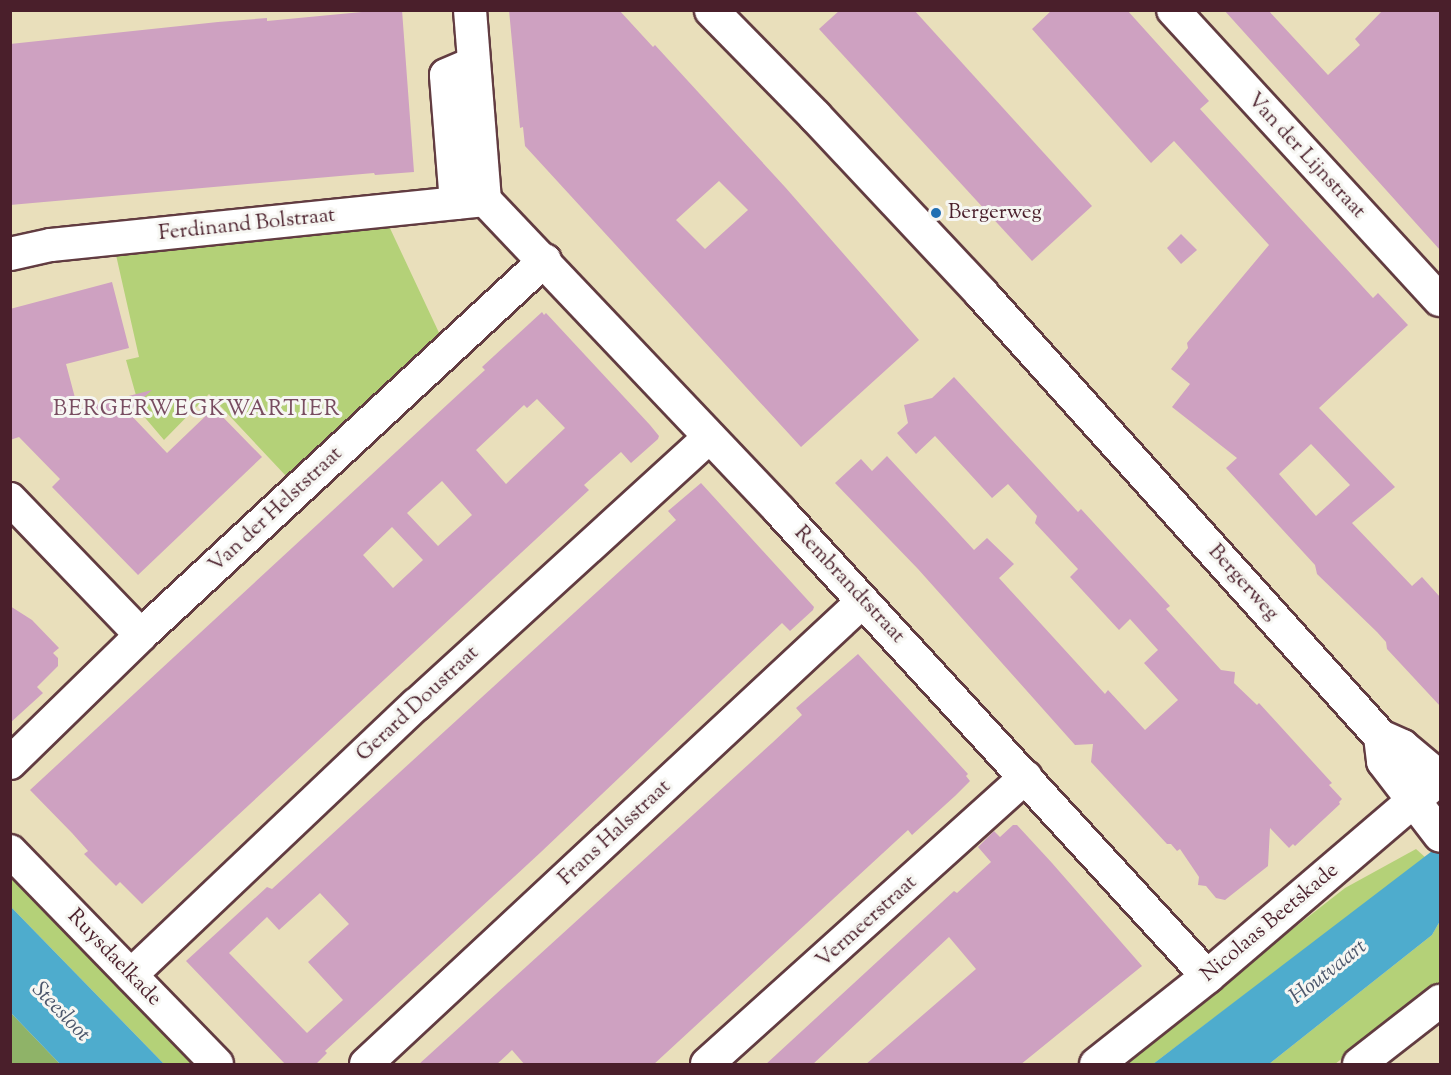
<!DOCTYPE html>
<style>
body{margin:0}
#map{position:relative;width:1451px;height:1075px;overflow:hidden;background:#e9dfbb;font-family:"Sorts Mill Goudy",serif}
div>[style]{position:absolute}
.green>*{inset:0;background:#b4d178}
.forest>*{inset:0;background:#8fb368}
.water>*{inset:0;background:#4eaccd}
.building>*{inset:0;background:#cea1c1}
.roads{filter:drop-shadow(2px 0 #623c41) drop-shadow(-2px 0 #623c41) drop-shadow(0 2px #623c41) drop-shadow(0 -2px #623c41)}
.minor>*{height:32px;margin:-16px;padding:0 16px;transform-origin:16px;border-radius:16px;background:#fff}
.tertiary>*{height:33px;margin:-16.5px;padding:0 16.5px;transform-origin:16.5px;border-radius:16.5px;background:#fff}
.secondary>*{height:33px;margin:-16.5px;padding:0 16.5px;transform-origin:16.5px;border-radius:16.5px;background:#fff}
.dots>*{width:16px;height:16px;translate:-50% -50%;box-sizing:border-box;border:3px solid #f6f6f2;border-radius:50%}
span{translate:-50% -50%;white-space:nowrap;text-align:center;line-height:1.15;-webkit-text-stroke:6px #f6f6f2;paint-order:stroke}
.street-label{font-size:21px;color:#4a1f2b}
.poi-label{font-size:21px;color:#4a1f2b}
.left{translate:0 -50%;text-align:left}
.neighbourhood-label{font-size:22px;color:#784c60;letter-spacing:1.5px}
.water-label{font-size:22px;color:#4c576c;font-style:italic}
.frame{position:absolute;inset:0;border:12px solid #4a1f2b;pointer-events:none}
</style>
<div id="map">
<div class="green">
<i style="clip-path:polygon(388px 224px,441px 337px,286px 476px,209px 394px,164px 440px,141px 413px,126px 360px,139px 357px,116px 255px)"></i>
<i style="clip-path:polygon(1416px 849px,1426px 858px,1153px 1064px,1120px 1064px,1345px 888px)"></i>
<i style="clip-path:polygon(10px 875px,197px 1064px,164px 1064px,11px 907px)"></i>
<i style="clip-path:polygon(1440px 921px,1440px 983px,1335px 1064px,1269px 1064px,1432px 935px)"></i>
</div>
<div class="forest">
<i style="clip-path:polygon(11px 1013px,60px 1064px,11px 1064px)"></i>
</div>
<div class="water">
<i style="clip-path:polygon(1440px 845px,1440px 921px,1432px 935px,1269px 1064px,1153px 1064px)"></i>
<i style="clip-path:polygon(11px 907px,164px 1064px,60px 1064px,11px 1013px)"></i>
</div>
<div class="building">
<i style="clip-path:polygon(383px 10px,402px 10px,414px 172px,375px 175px,374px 173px,10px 205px,10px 44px,218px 22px,267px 18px,267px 21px)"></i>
<i style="clip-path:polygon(evenodd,509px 10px,619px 10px,653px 47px,655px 45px,785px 187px,919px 340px,801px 447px,525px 146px,523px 127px,520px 128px,509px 10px,719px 181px,748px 210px,705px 249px,676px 220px,719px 181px)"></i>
<i style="clip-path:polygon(840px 10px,914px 10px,1092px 206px,1032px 261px,819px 29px)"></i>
<i style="clip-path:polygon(evenodd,1052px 10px,1127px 10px,1209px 101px,1200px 109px,1373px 298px,1378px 293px,1408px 325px,1319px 408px,1395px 487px,1352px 523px,1412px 586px,1422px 577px,1440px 597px,1440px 706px,1387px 649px,1386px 642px,1377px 632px,1317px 574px,1315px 565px,1226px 468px,1237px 458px,1172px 407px,1190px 384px,1171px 369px,1188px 348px,1187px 343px,1269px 245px,1174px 141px,1151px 163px,1143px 154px,1032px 29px,1052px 10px,1311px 444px,1350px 485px,1316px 516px,1279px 474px,1311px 444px)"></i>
<i style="clip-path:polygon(1224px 10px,1268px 10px,1328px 75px,1360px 45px,1355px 39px,1383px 10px,1440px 10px,1440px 250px)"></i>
<i style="clip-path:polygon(1181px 234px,1197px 250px,1181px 264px,1167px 248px)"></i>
<i style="clip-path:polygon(112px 282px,129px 348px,66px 364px,78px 409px,152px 390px,128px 412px,167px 453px,214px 408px,262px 457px,138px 575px,52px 487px,60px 479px,19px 437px,10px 440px,10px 309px)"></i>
<i style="clip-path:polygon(evenodd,542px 312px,544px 315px,546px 313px,650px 425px,659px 436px,658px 439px,631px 463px,621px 452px,584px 485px,589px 490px,142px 904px,120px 882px,116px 886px,84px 854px,88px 851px,72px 833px,30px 790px,462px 391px,485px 370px,482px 367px,542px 312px,537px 399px,565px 428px,506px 484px,476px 450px,524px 405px,527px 408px,537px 399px,542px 312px,442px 481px,472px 515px,438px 546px,407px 513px,442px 481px,542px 312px,392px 527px,423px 560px,393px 588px,363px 555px,392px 527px)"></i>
<i style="clip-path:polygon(954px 377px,1078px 512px,1081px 509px,1148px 582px,1170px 606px,1166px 609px,1221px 670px,1235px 672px,1234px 683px,1257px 705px,1259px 703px,1332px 783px,1329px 785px,1342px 799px,1339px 802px,1340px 804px,1295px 846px,1293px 844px,1289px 848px,1270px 828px,1268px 866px,1225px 900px,1216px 898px,1206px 886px,1198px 885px,1199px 877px,1180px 849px,1177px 851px,1171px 844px,1167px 844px,1091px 762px,1093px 744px,1075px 745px,918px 569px,835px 483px,861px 459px,872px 471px,887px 456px,974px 550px,987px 538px,1014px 564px,999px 578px,1105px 694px,1108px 690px,1145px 730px,1178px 700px,1144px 663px,1158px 650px,1130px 619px,1119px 630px,1070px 577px,1078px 569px,1035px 523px,1037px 516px,1008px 484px,992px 498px,935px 436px,916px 454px,897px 433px,908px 423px,904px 405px,932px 398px)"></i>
<i style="clip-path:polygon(evenodd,701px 483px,814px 607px,813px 610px,790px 631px,782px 623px,541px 852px,325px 1051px,327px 1053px,315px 1065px,286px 1065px,186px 961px,267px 887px,272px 889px,644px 549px,676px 520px,668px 511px,701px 483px,320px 893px,349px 924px,308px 962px,343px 1000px,307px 1033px,229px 953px,267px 917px,279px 930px,320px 893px)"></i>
<i style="clip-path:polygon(10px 606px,32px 620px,59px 648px,53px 653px,58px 658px,58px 666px,37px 687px,43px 693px,10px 723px)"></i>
<i style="clip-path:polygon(858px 654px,968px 774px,966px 776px,970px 781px,955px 796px,912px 835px,908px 830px,653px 1065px,525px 1065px,512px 1050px,496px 1065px,418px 1065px,772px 743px,802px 715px,796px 708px)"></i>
<i style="clip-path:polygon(1013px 825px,1017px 825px,1052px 863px,1142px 966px,1020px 1065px,865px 1065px,976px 969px,949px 937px,812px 1065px,765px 1065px,954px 891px,957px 893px,991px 862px,978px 847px,994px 831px,1000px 837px)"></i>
</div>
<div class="roads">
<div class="minor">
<i style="left:470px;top:10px;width:191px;rotate:85.5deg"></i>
<i style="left:1173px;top:10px;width:394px;rotate:47.4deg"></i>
<i style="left:485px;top:200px;width:427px;rotate:46.5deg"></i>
<i style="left:779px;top:510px;width:633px;rotate:47.43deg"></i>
<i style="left:456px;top:203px;width:128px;rotate:-94.5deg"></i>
<i style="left:446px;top:75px;width:30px;rotate:-23deg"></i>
<i style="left:10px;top:254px;width:42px;rotate:-12.4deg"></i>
<i style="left:51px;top:245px;width:436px;rotate:-5.9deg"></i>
<i style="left:10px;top:499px;width:189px;rotate:46.1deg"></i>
<i style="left:10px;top:763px;width:183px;rotate:-44.3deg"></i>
<i style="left:141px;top:635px;width:551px;rotate:-42.87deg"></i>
<i style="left:10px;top:851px;width:297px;rotate:45.8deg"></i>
<i style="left:131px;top:975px;width:393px;rotate:-43.5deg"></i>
<i style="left:416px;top:705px;width:397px;rotate:-42.4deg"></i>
<i style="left:366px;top:1064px;width:679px;rotate:-42.97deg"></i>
<i style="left:707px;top:1064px;width:429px;rotate:-42deg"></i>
<i style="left:1359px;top:1064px;width:103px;rotate:-37.9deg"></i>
</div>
<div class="tertiary">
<i style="left:1096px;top:1064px;width:142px;rotate:-38.4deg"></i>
<i style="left:1207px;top:976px;width:300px;rotate:-40.5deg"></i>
</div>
<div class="secondary">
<i style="left:711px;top:10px;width:148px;rotate:45.5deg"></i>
<i style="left:815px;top:116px;width:243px;rotate:46.8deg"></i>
<i style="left:981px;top:293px;width:596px;rotate:47.99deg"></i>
<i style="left:1380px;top:736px;width:24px;rotate:24deg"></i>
<i style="left:1402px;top:746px;width:50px;rotate:40.1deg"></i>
<i style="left:1380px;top:736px;width:25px;rotate:83deg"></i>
<i style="left:1383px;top:761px;width:93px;rotate:52.4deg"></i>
</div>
</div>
<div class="dots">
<i style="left:936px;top:213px;background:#1f6fb2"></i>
</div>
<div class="street-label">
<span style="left:1306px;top:156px;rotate:47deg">Van der Lijnstraat</span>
<span style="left:247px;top:225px;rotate:-6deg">Ferdinand Bolstraat</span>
<span style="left:276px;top:510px;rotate:-43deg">Van der Helststraat</span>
<span style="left:1243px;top:583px;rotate:48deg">Bergerweg</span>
<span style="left:849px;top:585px;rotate:47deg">Rembrandtstraat</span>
<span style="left:418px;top:704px;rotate:-43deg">Gerard Doustraat</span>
<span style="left:615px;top:833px;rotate:-43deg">Frans Halsstraat</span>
<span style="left:867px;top:922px;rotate:-42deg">Vermeerstraat</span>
<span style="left:1270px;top:923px;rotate:-40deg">Nicolaas Beetskade</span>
<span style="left:114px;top:958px;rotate:46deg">Ruysdaelkade</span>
</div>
<div class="poi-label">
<span class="left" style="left:948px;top:213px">Bergerweg</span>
</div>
<div class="neighbourhood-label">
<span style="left:197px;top:411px">BERGERWEGKWARTIER</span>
</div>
<div class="water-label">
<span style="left:1329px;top:973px;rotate:-38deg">Houtvaart</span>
<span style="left:60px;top:1013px;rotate:46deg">Steesloot</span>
</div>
<div class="frame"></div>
</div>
